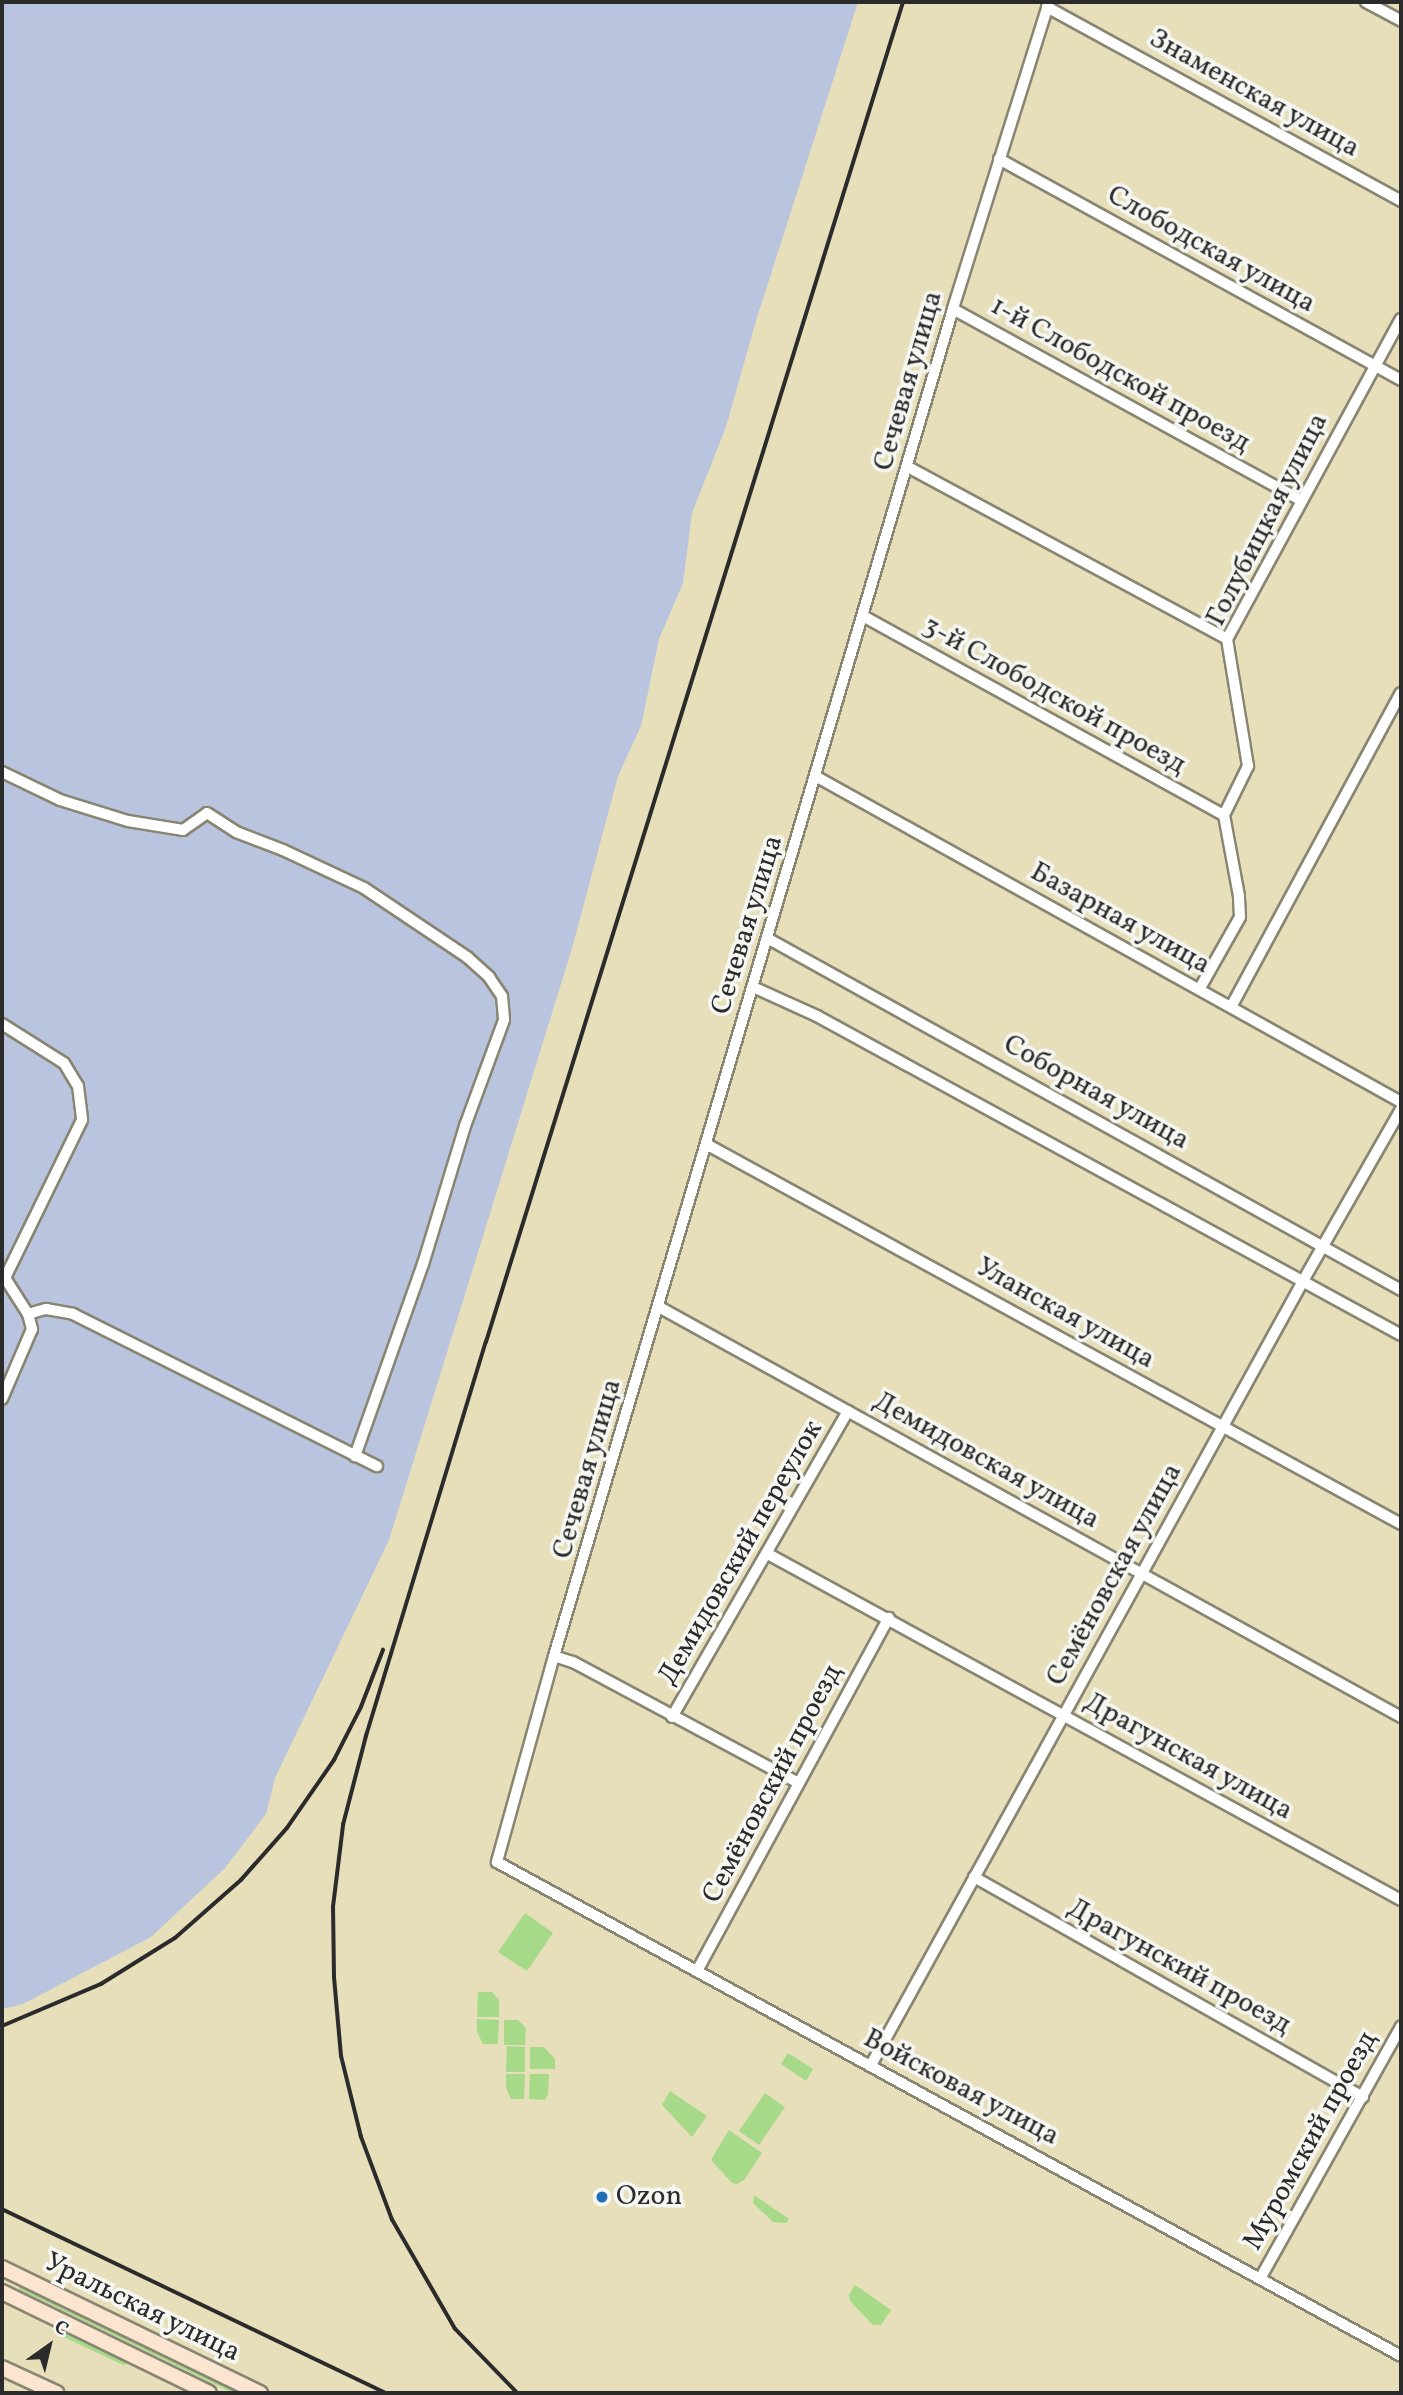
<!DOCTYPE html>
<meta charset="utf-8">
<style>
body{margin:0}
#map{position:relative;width:1403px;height:2395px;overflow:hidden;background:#e6dfba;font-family:Vollkorn,serif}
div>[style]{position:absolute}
.industrial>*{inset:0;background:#b9c4de}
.green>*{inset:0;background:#a6d988}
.roads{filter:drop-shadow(2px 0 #888572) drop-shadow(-2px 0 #888572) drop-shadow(0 2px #888572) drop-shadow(0 -2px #888572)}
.minor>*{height:10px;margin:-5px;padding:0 5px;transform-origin:5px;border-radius:5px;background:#fff}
.secondary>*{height:14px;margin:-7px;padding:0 7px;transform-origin:7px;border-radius:7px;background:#fce5d0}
.rail>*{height:3.5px;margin:-1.75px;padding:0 1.75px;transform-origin:1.75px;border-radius:1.75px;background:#2b2b2b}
.dots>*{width:19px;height:19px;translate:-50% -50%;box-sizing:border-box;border:4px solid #f6f6f2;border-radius:50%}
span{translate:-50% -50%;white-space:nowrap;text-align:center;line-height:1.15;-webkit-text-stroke:7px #f6f6f2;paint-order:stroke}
.street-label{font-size:28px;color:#2b2b2b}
.poi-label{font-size:28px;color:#2b2b2b}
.left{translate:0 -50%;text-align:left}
.frame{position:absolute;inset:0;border:4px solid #2b2b2b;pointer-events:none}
.north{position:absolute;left:14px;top:2311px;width:70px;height:70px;-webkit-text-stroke:5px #f6f6f2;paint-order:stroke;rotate:34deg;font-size:19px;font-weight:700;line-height:28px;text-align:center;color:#2b2b2b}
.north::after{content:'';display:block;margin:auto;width:24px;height:32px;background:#2b2b2b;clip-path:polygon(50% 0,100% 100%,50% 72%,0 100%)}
</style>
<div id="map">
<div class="industrial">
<i style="clip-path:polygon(2px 2px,858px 2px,755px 324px,726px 427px,692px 513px,683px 583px,659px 639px,641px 726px,618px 776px,573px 945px,389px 1540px,275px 1778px,266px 1814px,225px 1868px,151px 1937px,23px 2004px,2px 2009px)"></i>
</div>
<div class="green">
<i style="clip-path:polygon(525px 1913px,553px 1933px,527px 1971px,498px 1952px)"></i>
<i style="clip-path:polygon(478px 1992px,492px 1992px,499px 2000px,499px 2017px,477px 2017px)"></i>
<i style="clip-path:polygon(477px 2019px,499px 2020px,498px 2044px,483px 2044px,477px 2032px)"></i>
<i style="clip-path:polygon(504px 2020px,518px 2020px,526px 2028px,525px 2045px,504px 2045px)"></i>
<i style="clip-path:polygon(507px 2046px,525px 2047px,525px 2072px,506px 2072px)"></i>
<i style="clip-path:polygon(530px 2047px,544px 2047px,555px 2059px,555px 2069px,530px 2069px)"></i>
<i style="clip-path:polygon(788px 2053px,813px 2069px,806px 2081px,781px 2064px)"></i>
<i style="clip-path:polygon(506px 2074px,525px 2074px,524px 2099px,511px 2099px,506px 2088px)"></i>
<i style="clip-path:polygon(530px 2074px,549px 2074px,548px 2094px,545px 2100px,529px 2099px)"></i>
<i style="clip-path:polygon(670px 2091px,707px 2116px,692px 2137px,662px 2105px)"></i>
<i style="clip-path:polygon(765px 2093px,785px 2107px,759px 2145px,739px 2131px)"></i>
<i style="clip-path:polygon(729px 2130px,762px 2153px,744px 2180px,737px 2184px,732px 2183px,711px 2160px)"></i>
<i style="clip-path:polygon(754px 2195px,789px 2219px,787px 2223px,773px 2222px,753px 2203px)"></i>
<i style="clip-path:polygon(20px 2282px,252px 2393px,233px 2393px,19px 2289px)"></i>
<i style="clip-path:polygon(855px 2285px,891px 2310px,881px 2325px,873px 2325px,850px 2301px,849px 2295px)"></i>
<i style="clip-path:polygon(64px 2330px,128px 2360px,128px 2363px,123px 2365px,64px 2337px)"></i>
</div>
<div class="roads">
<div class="minor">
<i style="left:1049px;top:2px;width:322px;rotate:107.4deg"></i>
<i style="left:953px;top:309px;width:1405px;rotate:106.5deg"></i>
<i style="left:554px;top:1656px;width:214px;rotate:105.5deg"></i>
<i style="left:497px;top:1862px;width:1030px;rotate:28.65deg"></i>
<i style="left:1366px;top:2px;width:40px;rotate:28deg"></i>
<i style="left:1047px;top:7px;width:404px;rotate:28.7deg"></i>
<i style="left:999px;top:159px;width:459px;rotate:28.8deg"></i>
<i style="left:953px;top:309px;width:398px;rotate:28.8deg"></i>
<i style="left:908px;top:467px;width:362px;rotate:28.3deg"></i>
<i style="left:863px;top:616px;width:412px;rotate:28.9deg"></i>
<i style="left:2px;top:772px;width:64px;rotate:25.8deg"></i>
<i style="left:60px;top:800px;width:71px;rotate:17.2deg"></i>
<i style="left:128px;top:821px;width:56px;rotate:9.3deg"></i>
<i style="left:183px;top:830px;width:29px;rotate:-35deg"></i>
<i style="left:207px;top:813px;width:35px;rotate:33deg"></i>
<i style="left:236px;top:832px;width:50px;rotate:21deg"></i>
<i style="left:283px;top:850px;width:89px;rotate:25.1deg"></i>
<i style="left:364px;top:888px;width:124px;rotate:33.8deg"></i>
<i style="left:467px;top:957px;width:30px;rotate:42deg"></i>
<i style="left:489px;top:977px;width:23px;rotate:56deg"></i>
<i style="left:502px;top:996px;width:24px;rotate:85deg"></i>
<i style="left:504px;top:1020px;width:113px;rotate:110.2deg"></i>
<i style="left:465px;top:1126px;width:144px;rotate:106.9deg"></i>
<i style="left:423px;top:1264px;width:204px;rotate:109.5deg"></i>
<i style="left:817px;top:777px;width:668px;rotate:29.1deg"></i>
<i style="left:767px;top:938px;width:725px;rotate:29.04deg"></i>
<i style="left:753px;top:987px;width:70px;rotate:24.4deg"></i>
<i style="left:817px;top:1016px;width:665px;rotate:28.64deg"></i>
<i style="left:1200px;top:988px;width:81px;rotate:-60.6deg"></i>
<i style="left:1240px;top:917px;width:21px;rotate:-93deg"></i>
<i style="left:1239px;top:896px;width:82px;rotate:-100.5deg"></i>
<i style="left:1224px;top:815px;width:55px;rotate:-63.9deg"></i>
<i style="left:1248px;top:766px;width:129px;rotate:-99.4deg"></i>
<i style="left:1227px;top:639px;width:364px;rotate:-61.5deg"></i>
<i style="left:1231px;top:1007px;width:357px;rotate:-61.6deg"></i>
<i style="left:2px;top:1024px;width:73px;rotate:32.2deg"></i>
<i style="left:64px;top:1063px;width:27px;rotate:59deg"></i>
<i style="left:78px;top:1086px;width:34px;rotate:83deg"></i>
<i style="left:82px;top:1120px;width:176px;rotate:116deg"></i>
<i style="left:5px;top:1278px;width:43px;rotate:57.4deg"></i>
<i style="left:28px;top:1314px;width:16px;rotate:75deg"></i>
<i style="left:32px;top:1329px;width:76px;rotate:113.2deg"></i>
<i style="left:706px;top:1144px;width:792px;rotate:28.67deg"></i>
<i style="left:659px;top:1307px;width:848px;rotate:28.92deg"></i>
<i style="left:28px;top:1314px;width:19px;rotate:-16deg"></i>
<i style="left:46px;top:1309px;width:27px;rotate:10deg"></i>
<i style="left:73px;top:1314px;width:340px;rotate:26.6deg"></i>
<i style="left:768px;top:1554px;width:721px;rotate:28.66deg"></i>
<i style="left:554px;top:1656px;width:20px;rotate:18deg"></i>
<i style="left:573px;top:1662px;width:256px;rotate:28.2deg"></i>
<i style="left:672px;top:1717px;width:353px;rotate:-60.1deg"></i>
<i style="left:974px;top:1877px;width:447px;rotate:29.5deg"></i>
<i style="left:697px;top:1971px;width:402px;rotate:-61.5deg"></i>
<i style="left:871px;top:2065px;width:895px;rotate:-61.14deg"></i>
<i style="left:1303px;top:1281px;width:198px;rotate:-60.3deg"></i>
<i style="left:1261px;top:2277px;width:287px;rotate:-60.8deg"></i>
</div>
<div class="secondary">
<i style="left:2px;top:2268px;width:287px;rotate:25.9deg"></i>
<i style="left:2px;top:2292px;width:230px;rotate:26deg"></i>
<i style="left:2px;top:2368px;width:60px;rotate:24.8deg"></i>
</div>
</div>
<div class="rail">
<i style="left:2px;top:2026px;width:108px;rotate:-23deg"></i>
<i style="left:101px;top:1984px;width:87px;rotate:-31.9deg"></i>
<i style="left:175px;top:1938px;width:88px;rotate:-41.3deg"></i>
<i style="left:241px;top:1880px;width:69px;rotate:-48.5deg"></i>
<i style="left:287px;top:1828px;width:83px;rotate:-55.3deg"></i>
<i style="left:334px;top:1760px;width:59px;rotate:-63deg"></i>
<i style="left:361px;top:1707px;width:61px;rotate:-68.9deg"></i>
<i style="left:2px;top:2209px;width:426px;rotate:25.6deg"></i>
<i style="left:517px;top:2393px;width:89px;rotate:-134.1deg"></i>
<i style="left:455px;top:2329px;width:126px;rotate:-120deg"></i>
<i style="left:392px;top:2220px;width:89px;rotate:-110.5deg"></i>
<i style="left:361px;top:2137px;width:83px;rotate:-103.9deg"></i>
<i style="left:341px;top:2056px;width:79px;rotate:-95.1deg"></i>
<i style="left:334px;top:1977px;width:70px;rotate:-90.8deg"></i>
<i style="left:333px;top:1907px;width:83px;rotate:-83deg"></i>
<i style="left:343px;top:1825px;width:92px;rotate:-75.5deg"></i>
<i style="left:366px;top:1736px;width:412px;rotate:-73.1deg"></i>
<i style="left:486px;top:1342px;width:1403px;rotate:-72.71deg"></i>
</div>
<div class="dots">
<i style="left:602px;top:2197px;background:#1f6fb2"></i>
</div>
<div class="street-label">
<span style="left:1254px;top:94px;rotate:29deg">Знаменская улица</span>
<span style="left:1211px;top:250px;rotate:29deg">Слободская улица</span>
<span style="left:1120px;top:375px;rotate:29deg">1-й Слободской проезд</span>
<span style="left:909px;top:381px;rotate:-74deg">Сечевая улица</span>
<span style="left:1268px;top:520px;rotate:-63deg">Голубицкая улица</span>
<span style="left:1054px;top:696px;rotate:29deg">3-й Слободской проезд</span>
<span style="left:1120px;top:919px;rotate:29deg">Базарная улица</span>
<span style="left:748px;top:925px;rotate:-73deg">Сечевая улица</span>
<span style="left:1096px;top:1093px;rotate:29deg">Соборная улица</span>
<span style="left:1065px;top:1314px;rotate:29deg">Уланская улица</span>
<span style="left:986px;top:1461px;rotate:29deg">Демидовская улица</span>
<span style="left:588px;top:1469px;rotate:-74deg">Сечевая улица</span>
<span style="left:741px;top:1553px;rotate:-60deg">Демидовский переулок</span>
<span style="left:1115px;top:1575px;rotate:-61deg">Семёновская улица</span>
<span style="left:1188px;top:1757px;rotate:29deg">Драгунская улица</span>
<span style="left:773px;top:1784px;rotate:-62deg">Семёновский проезд</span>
<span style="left:1179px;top:1967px;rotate:29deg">Драгунский проезд</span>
<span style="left:961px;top:2088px;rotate:28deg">Войсковая улица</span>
<span style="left:1311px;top:2141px;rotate:-61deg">Муромский проезд</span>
<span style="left:142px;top:2308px;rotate:26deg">Уральская улица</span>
</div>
<div class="poi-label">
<span class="left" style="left:616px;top:2197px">Ozon</span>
</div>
<div class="frame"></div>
<div class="north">С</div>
</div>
